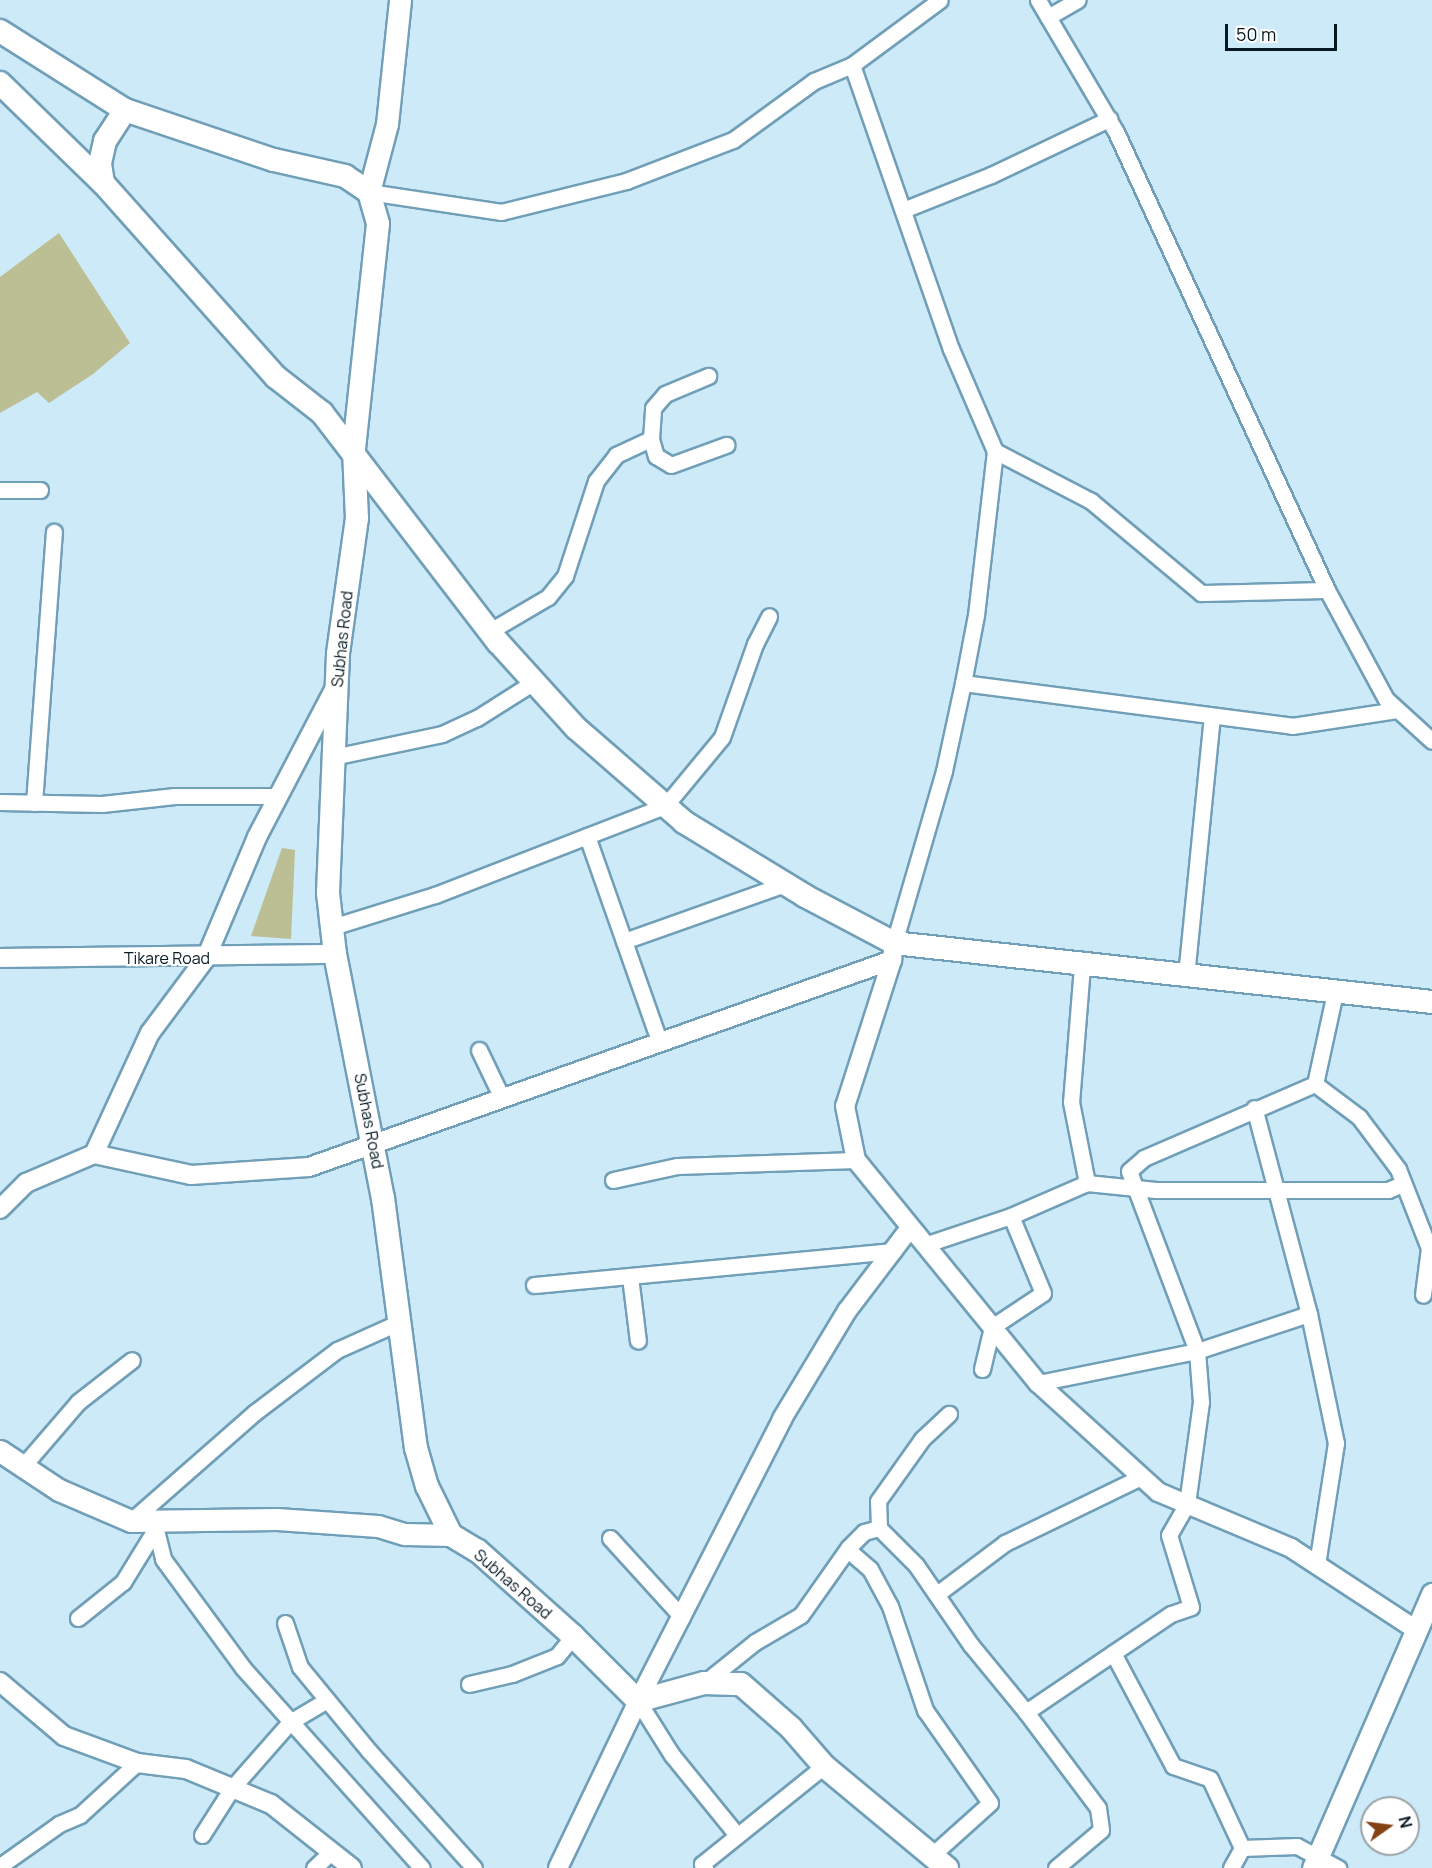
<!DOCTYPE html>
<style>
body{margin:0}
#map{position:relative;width:1432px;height:1868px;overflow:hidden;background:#cdeaf9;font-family:Manrope,sans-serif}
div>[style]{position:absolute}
.green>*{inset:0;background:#bcbf94}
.roads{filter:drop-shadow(2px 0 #709fb7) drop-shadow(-2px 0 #709fb7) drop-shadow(0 2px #709fb7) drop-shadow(0 -2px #709fb7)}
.minor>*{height:15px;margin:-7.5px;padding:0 7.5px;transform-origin:7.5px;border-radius:7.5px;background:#fff}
.tertiary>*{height:18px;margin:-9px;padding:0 9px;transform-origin:9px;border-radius:9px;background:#fff}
.secondary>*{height:21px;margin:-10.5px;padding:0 10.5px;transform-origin:10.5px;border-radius:10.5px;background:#fff}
.primary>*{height:22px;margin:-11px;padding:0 11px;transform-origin:11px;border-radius:11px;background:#fff}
span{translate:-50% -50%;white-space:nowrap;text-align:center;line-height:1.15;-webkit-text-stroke:4.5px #fff;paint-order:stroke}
.street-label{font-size:16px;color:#061821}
.north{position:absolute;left:1360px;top:1796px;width:60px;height:60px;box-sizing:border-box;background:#fff;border:2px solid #9ba3a6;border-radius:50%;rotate:76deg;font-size:16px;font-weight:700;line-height:24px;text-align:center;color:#061821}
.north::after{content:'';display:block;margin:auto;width:21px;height:27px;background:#854212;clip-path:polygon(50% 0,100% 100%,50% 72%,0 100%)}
.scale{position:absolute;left:1225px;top:24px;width:112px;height:27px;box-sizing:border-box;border:3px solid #061821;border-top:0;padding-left:8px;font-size:18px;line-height:21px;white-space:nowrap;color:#061821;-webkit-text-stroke:4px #fff;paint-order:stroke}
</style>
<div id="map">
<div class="green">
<i style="clip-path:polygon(59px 233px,130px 343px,93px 374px,49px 403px,37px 392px,0 413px,0 277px)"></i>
<i style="clip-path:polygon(282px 848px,295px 850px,291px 939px,251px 936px)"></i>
</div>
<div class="roads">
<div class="minor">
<i style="left:1038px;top:0;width:153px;rotate:59.4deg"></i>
<i style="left:1116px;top:132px;width:504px;rotate:65.26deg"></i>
<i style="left:1327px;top:590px;width:124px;rotate:61.6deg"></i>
<i style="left:1386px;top:699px;width:62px;rotate:42.4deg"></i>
<i style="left:1048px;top:17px;width:34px;rotate:-30deg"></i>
<i style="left:852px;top:65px;width:301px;rotate:70.8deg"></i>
<i style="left:951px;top:349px;width:111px;rotate:66.7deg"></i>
<i style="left:995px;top:451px;width:165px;rotate:96.6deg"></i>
<i style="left:976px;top:615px;width:69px;rotate:100.8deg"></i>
<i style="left:963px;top:683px;width:90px;rotate:102.2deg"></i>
<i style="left:944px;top:771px;width:179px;rotate:106.2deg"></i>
<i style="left:369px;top:192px;width:134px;rotate:8.6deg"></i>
<i style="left:501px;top:212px;width:129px;rotate:-13.9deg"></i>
<i style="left:626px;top:181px;width:115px;rotate:-21deg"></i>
<i style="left:733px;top:140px;width:100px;rotate:-36.1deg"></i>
<i style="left:814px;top:81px;width:41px;rotate:-22.8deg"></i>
<i style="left:852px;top:65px;width:109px;rotate:-36.5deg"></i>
<i style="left:903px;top:210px;width:95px;rotate:-21.7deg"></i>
<i style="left:991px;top:175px;width:131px;rotate:-25.4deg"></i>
<i style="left:651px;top:439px;width:31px;rotate:-86deg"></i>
<i style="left:653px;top:408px;width:18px;rotate:-49deg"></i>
<i style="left:665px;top:394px;width:47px;rotate:-22.7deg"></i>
<i style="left:995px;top:451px;width:108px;rotate:27.5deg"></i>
<i style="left:1091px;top:501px;width:143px;rotate:39.9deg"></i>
<i style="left:1201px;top:593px;width:126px;rotate:-1.4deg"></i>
<i style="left:0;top:490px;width:40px"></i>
<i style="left:490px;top:631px;width:67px;rotate:-30.4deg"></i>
<i style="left:548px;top:597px;width:27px;rotate:-51deg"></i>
<i style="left:565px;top:576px;width:100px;rotate:-71.9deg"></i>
<i style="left:596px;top:481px;width:33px;rotate:-52deg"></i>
<i style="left:616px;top:455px;width:38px;rotate:-25deg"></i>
<i style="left:651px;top:439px;width:18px;rotate:74deg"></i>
<i style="left:656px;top:456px;width:17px;rotate:31deg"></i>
<i style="left:671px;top:465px;width:59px;rotate:-20deg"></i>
<i style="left:963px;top:683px;width:332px;rotate:7.4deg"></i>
<i style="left:1292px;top:726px;width:106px;rotate:-8.7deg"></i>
<i style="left:333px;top:757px;width:111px;rotate:-11.9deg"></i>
<i style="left:442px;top:734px;width:38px;rotate:-25deg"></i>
<i style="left:477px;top:718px;width:67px;rotate:-32.3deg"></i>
<i style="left:0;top:802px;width:102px;rotate:1.1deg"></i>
<i style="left:102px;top:804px;width:73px;rotate:-6.3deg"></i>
<i style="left:175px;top:796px;width:104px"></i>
<i style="left:34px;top:803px;width:272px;rotate:-85.8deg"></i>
<i style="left:587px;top:836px;width:217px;rotate:70.6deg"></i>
<i style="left:332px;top:927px;width:108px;rotate:-17.3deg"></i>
<i style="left:435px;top:895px;width:247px;rotate:-21.2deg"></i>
<i style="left:665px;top:806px;width:89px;rotate:-50.4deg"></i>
<i style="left:722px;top:737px;width:99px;rotate:-70.5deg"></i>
<i style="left:755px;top:644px;width:31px;rotate:-63deg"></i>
<i style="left:624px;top:941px;width:171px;rotate:-19.5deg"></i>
<i style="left:1082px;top:966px;width:136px;rotate:94.6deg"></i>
<i style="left:1071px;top:1102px;width:83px;rotate:78.8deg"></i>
<i style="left:1186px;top:976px;width:261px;rotate:-84.3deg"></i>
<i style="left:479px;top:1050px;width:53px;rotate:64.4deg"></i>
<i style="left:1315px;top:1084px;width:55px;rotate:36.9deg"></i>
<i style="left:1359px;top:1117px;width:65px;rotate:53.1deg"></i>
<i style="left:1398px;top:1169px;width:85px;rotate:68.6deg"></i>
<i style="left:1429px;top:1248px;width:47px;rotate:97.3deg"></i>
<i style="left:1315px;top:1084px;width:94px;rotate:-77.7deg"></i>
<i style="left:613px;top:1180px;width:66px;rotate:-12.3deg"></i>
<i style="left:677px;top:1166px;width:179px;rotate:-1.9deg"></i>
<i style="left:924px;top:1245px;width:92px;rotate:-18.4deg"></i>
<i style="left:1011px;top:1216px;width:83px;rotate:-23.5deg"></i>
<i style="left:1087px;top:1183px;width:69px;rotate:5.8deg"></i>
<i style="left:1156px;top:1190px;width:232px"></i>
<i style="left:1388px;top:1190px;width:15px;rotate:-23deg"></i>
<i style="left:630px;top:1277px;width:64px;rotate:82.9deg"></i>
<i style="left:534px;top:1285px;width:361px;rotate:-5.4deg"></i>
<i style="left:1309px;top:1314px;width:132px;rotate:78.2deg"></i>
<i style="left:1336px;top:1443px;width:123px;rotate:98.9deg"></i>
<i style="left:982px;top:1369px;width:43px;rotate:-76.6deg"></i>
<i style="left:992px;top:1327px;width:61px;rotate:-33.7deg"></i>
<i style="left:1043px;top:1293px;width:83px;rotate:-112.6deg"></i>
<i style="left:1038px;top:1383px;width:162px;rotate:-11.4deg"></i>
<i style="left:1197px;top:1351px;width:118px;rotate:-18.3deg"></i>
<i style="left:1309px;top:1314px;width:213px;rotate:-104.9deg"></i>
<i style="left:23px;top:1466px;width:84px;rotate:-49.3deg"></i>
<i style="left:78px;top:1402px;width:68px;rotate:-37.9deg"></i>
<i style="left:131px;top:1521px;width:164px;rotate:-41.3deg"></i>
<i style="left:254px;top:1413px;width:104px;rotate:-37.2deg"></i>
<i style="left:337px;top:1350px;width:69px;rotate:-24deg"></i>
<i style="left:154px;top:1522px;width:38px;rotate:76deg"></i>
<i style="left:163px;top:1559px;width:135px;rotate:53.7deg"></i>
<i style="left:243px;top:1668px;width:268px;rotate:48.2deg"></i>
<i style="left:879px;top:1528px;width:27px;rotate:-92deg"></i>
<i style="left:878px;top:1501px;width:76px;rotate:-54.6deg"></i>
<i style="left:922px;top:1439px;width:37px;rotate:-43deg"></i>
<i style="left:610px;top:1538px;width:107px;rotate:47.7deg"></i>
<i style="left:848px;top:1550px;width:29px;rotate:41deg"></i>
<i style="left:870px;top:1569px;width:42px;rotate:61.6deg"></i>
<i style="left:890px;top:1606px;width:110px;rotate:71.4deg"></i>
<i style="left:925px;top:1710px;width:113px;rotate:55deg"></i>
<i style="left:990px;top:1803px;width:78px;rotate:138.1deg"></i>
<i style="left:937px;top:1594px;width:85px;rotate:-36.9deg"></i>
<i style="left:1005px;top:1543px;width:151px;rotate:-25.9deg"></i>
<i style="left:78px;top:1618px;width:58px;rotate:-38.7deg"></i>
<i style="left:123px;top:1582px;width:61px;rotate:-58.4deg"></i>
<i style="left:285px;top:1623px;width:46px;rotate:71.2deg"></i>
<i style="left:300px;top:1667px;width:109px;rotate:50.6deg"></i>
<i style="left:369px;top:1751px;width:157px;rotate:48.1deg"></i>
<i style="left:1113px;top:1653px;width:128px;rotate:62deg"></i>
<i style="left:1173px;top:1766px;width:39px;rotate:19deg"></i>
<i style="left:1210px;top:1779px;width:76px;rotate:65.1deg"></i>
<i style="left:704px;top:1683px;width:65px;rotate:-38.8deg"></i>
<i style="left:755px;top:1642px;width:53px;rotate:-30.4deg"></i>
<i style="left:801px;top:1615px;width:83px;rotate:-54.8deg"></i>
<i style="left:849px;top:1547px;width:21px;rotate:-45deg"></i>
<i style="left:864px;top:1532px;width:16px;rotate:-15deg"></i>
<i style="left:879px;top:1528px;width:52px;rotate:45deg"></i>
<i style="left:916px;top:1565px;width:97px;rotate:55.5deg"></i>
<i style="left:971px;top:1645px;width:87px;rotate:50.6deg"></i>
<i style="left:1026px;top:1712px;width:175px;rotate:-34.1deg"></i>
<i style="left:1171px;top:1614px;width:21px;rotate:-19deg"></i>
<i style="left:1191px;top:1607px;width:75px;rotate:-107deg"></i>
<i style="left:1169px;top:1535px;width:36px;rotate:-60deg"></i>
<i style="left:1187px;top:1504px;width:103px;rotate:-82.2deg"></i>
<i style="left:1201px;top:1402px;width:51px;rotate:-94.5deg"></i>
<i style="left:1197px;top:1351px;width:192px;rotate:-110.7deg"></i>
<i style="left:1129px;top:1171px;width:20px;rotate:-41deg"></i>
<i style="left:1144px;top:1158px;width:186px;rotate:-23.4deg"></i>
<i style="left:469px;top:1684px;width:44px;rotate:-13.1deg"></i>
<i style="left:512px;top:1674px;width:48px;rotate:-21.8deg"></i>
<i style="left:557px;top:1656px;width:26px;rotate:-51deg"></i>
<i style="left:638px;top:1701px;width:64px;rotate:57.8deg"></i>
<i style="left:672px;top:1755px;width:103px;rotate:50.9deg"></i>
<i style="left:1026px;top:1712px;width:120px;rotate:53.1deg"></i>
<i style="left:1098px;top:1808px;width:22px;rotate:82deg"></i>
<i style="left:1101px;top:1830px;width:59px;rotate:139.8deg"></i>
<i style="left:202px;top:1835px;width:56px;rotate:-57.4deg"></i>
<i style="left:232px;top:1788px;width:88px;rotate:-48.7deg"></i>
<i style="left:290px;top:1722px;width:43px;rotate:-30.7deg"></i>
<i style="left:0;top:1866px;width:72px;rotate:-35.4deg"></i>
<i style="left:59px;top:1824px;width:23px;rotate:-23deg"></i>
<i style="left:80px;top:1815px;width:77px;rotate:-42.4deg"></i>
<i style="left:314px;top:1868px;width:23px;rotate:-43deg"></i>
<i style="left:705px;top:1868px;width:5px;rotate:-127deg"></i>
<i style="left:702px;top:1864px;width:156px;rotate:-38.8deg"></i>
<i style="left:1231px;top:1868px;width:23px;rotate:-61deg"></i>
<i style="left:1242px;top:1848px;width:55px;rotate:-2.1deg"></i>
<i style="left:1297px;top:1846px;width:47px;rotate:28.2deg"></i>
</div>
<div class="tertiary">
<i style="left:894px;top:943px;width:17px;rotate:97deg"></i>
<i style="left:892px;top:960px;width:153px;rotate:107.8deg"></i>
<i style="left:845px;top:1106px;width:55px;rotate:78.5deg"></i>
<i style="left:856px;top:1160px;width:288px;rotate:50.8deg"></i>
<i style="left:1038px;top:1383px;width:162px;rotate:42.2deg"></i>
<i style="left:1158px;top:1492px;width:144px;rotate:22.8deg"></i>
<i style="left:1291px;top:1548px;width:148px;rotate:33.2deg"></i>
<i style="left:0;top:958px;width:335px;rotate:-0.7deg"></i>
<i style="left:94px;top:1154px;width:99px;rotate:12.2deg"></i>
<i style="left:191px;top:1175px;width:118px;rotate:-3.9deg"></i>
<i style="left:309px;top:1167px;width:619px;rotate:-19.55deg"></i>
<i style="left:0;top:1209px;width:37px;rotate:-45deg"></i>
<i style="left:26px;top:1183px;width:74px;rotate:-23.1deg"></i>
<i style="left:94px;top:1154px;width:133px;rotate:-65.2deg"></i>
<i style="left:150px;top:1033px;width:94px;rotate:-53.3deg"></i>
<i style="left:206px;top:958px;width:131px;rotate:-67.1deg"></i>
<i style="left:257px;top:837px;width:168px;rotate:-62.4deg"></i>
<i style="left:0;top:1682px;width:84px;rotate:40.2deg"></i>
<i style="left:64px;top:1736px;width:78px;rotate:20.3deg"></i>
<i style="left:137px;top:1763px;width:49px;rotate:7deg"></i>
<i style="left:186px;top:1769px;width:92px;rotate:22.4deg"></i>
<i style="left:271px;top:1804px;width:103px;rotate:38.3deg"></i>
<i style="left:558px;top:1868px;width:185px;rotate:-64.4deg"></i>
<i style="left:638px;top:1701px;width:317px;rotate:-62.9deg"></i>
<i style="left:782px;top:1419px;width:126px;rotate:-59deg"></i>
<i style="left:847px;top:1311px;width:104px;rotate:-52.8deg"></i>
</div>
<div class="secondary">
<i style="left:369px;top:192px;width:70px;rotate:-75.2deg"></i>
<i style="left:387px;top:124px;width:125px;rotate:-84deg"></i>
<i style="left:0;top:1451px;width:71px;rotate:33.5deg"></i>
<i style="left:59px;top:1490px;width:78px;rotate:23.3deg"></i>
<i style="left:131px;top:1521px;width:146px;rotate:-0.8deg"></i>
<i style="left:277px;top:1519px;width:101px;rotate:4deg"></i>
<i style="left:378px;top:1526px;width:28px;rotate:17deg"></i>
<i style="left:405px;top:1534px;width:46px;rotate:1.2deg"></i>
<i style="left:1313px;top:1868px;width:299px;rotate:-66.5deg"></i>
</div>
<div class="primary">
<i style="left:0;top:31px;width:148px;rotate:32.3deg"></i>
<i style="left:125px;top:110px;width:157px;rotate:18.6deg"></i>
<i style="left:274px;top:160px;width:73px;rotate:12.7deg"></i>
<i style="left:345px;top:176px;width:29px;rotate:34deg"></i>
<i style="left:369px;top:192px;width:33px;rotate:74deg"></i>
<i style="left:378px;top:224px;width:227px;rotate:96.1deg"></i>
<i style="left:354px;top:450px;width:68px;rotate:87.5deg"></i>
<i style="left:357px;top:518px;width:137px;rotate:98deg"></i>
<i style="left:338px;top:654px;width:239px;rotate:92.4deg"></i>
<i style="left:328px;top:893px;width:61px;rotate:83.5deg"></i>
<i style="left:335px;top:954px;width:249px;rotate:78.9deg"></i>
<i style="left:383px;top:1198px;width:252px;rotate:82.5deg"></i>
<i style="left:416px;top:1448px;width:40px;rotate:74deg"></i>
<i style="left:427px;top:1486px;width:55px;rotate:63.9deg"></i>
<i style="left:451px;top:1535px;width:31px;rotate:31deg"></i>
<i style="left:478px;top:1551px;width:127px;rotate:41.8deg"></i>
<i style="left:573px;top:1636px;width:92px;rotate:45deg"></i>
<i style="left:638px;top:1701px;width:68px;rotate:-15.3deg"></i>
<i style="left:704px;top:1683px;width:37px;rotate:2deg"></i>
<i style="left:741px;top:1684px;width:67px;rotate:41.3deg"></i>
<i style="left:791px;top:1728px;width:50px;rotate:49deg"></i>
<i style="left:824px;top:1766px;width:160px;rotate:39.7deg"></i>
<i style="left:0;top:83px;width:144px;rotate:44.2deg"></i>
<i style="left:103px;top:183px;width:260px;rotate:48.3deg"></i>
<i style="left:276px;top:377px;width:58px;rotate:38deg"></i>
<i style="left:322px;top:413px;width:289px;rotate:52.5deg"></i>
<i style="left:498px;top:642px;width:116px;rotate:47.8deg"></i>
<i style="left:576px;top:728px;width:143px;rotate:41deg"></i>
<i style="left:684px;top:822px;width:142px;rotate:31.4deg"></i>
<i style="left:805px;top:896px;width:101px;rotate:27.8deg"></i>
<i style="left:894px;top:943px;width:541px;rotate:6.26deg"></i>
<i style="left:103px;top:183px;width:20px;rotate:-99deg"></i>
<i style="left:100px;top:163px;width:23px;rotate:-77deg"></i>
<i style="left:105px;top:141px;width:37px;rotate:-57deg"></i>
</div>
</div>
<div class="street-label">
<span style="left:342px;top:639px;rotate:-84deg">Subhas Road</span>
<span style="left:167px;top:958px">Tikare Road</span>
<span style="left:369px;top:1121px;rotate:79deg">Subhas Road</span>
<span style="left:513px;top:1584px;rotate:41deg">Subhas Road</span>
</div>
<div class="north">N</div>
<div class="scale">50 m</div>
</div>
